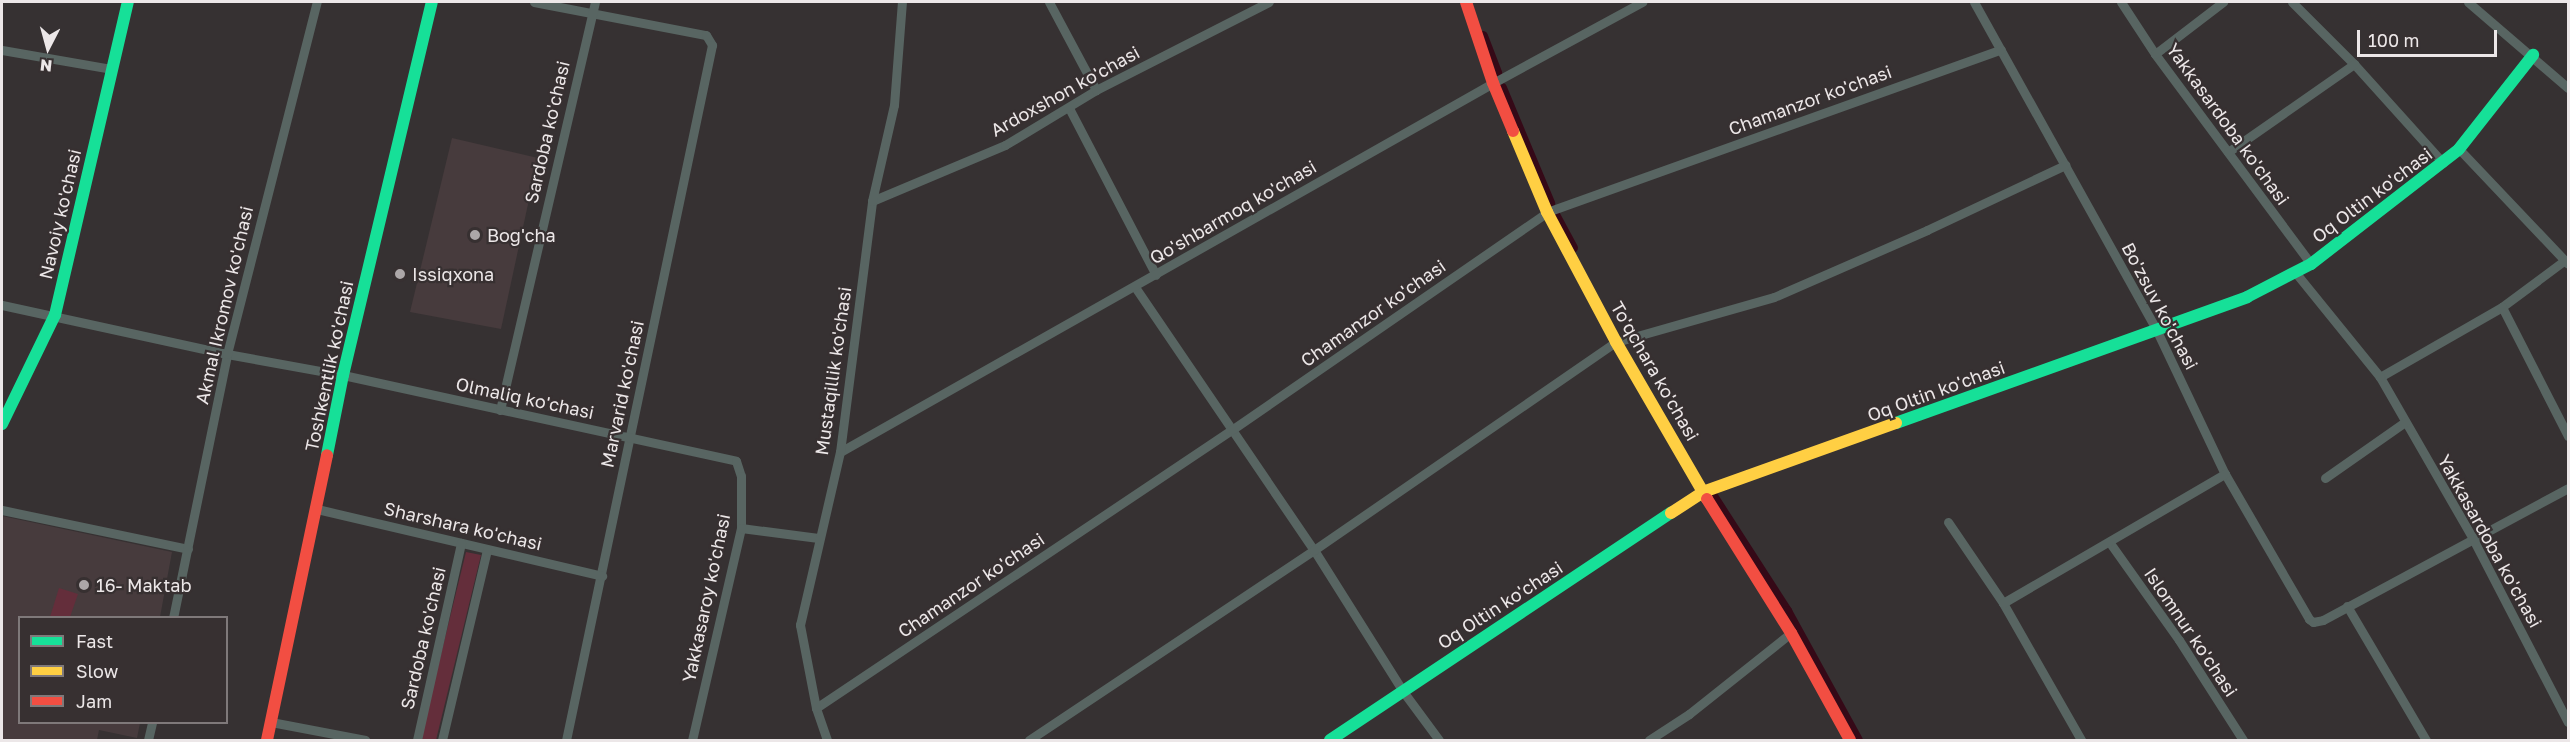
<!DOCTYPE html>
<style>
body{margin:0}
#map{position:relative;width:2570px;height:742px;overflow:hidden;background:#363132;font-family:"Golos Text",sans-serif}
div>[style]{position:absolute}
.built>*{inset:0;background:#473b3d}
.green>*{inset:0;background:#642e3b}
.canal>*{height:10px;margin:-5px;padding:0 5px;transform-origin:5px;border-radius:5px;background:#350917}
.street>*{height:9px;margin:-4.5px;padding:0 4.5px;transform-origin:4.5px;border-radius:4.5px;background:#586562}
.fast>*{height:12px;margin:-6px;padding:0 6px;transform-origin:6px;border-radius:6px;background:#16e098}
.slow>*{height:12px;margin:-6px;padding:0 6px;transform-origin:6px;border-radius:6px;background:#ffcf43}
.jam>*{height:12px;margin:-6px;padding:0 6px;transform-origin:6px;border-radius:6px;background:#f24e42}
.dots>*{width:16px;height:16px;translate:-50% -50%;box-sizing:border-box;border:3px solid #373031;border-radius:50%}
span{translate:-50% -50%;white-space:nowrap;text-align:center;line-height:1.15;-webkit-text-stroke:4.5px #373031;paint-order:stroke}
.street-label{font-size:18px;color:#ece7e8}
.poi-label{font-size:18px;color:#ece7e8}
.left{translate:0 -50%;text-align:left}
.frame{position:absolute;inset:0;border:3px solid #ece7e8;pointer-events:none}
.legend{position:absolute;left:18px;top:616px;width:210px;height:108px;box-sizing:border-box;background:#373031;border:2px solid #7f797a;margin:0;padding:8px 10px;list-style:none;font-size:18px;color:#ece7e8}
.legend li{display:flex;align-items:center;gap:12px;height:30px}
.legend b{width:30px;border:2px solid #7f797a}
.north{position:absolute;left:18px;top:18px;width:60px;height:60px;-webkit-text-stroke:4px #373031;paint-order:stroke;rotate:186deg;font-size:16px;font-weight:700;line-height:24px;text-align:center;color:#ece7e8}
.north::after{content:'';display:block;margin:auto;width:21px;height:27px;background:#ece7e8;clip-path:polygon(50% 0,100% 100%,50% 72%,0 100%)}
.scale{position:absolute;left:2357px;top:30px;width:140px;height:27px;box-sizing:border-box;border:3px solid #ece7e8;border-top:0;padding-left:8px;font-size:18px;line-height:21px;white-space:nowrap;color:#ece7e8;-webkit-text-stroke:4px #373031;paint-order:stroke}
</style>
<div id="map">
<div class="built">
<i style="clip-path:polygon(452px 138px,538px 158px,501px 329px,410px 312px)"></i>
<i style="clip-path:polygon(2px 516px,172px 552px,160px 617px,20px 618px,20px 722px,140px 723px,137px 738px,99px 730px,97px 740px,2px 740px)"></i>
</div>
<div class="green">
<i style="clip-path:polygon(466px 552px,481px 555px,436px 740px,420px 740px)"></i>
<i style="clip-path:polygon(59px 588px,78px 594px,70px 617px,50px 617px)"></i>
</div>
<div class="canal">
<i style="left:1483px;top:36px;width:40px;rotate:69deg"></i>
<i style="left:1502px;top:88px;width:125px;rotate:67.3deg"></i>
<i style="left:1553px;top:211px;width:42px;rotate:61.6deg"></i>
<i style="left:1713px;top:496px;width:137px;rotate:57.2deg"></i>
<i style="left:1787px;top:611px;width:147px;rotate:61.2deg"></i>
</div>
<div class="street">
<i style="left:534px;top:2px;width:175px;rotate:10.9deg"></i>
<i style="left:706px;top:35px;width:12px;rotate:59deg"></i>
<i style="left:712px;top:45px;width:710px;rotate:101.86deg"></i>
<i style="left:1049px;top:2px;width:100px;rotate:61.9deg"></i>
<i style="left:1974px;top:2px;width:374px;rotate:60.9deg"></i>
<i style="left:2156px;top:329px;width:161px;rotate:64.6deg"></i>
<i style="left:2225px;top:474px;width:168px;rotate:59.9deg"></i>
<i style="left:2309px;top:619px;width:5px;rotate:37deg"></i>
<i style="left:2313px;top:622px;width:10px;rotate:-11deg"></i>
<i style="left:2323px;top:620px;width:278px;rotate:-28.3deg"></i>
<i style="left:2121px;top:2px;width:62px;rotate:56.8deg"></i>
<i style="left:2155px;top:54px;width:262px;rotate:53.4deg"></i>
<i style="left:2292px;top:2px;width:88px;rotate:45deg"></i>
<i style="left:2354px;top:64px;width:133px;rotate:48deg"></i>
<i style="left:2468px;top:2px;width:132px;rotate:40.7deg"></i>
<i style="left:2px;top:50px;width:112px;rotate:9.8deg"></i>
<i style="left:2155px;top:54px;width:86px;rotate:-37.4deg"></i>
<i style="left:1069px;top:108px;width:188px;rotate:62.5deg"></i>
<i style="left:2459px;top:149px;width:158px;rotate:46.5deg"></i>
<i style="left:2228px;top:152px;width:154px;rotate:-34.9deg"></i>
<i style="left:872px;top:201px;width:144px;rotate:-22.8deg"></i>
<i style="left:1005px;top:145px;width:106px;rotate:-31.1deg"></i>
<i style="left:1096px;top:90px;width:194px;rotate:-27deg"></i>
<i style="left:2565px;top:260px;width:79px;rotate:143.3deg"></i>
<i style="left:2502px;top:307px;width:141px;rotate:150.2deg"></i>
<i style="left:2380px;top:377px;width:187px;rotate:60.1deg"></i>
<i style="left:2473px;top:539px;width:206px;rotate:62.6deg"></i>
<i style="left:2295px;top:272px;width:135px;rotate:51deg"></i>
<i style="left:1135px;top:287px;width:318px;rotate:55.8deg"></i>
<i style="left:1314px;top:550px;width:165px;rotate:57.8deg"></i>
<i style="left:1402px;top:690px;width:62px;rotate:53.5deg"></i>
<i style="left:2px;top:305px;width:230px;rotate:12.3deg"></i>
<i style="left:227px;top:354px;width:118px;rotate:10.3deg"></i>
<i style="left:343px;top:375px;width:402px;rotate:12.3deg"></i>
<i style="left:736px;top:461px;width:16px;rotate:72deg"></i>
<i style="left:741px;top:476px;width:52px;rotate:90deg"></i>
<i style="left:741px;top:528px;width:218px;rotate:103deg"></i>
<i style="left:2502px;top:307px;width:145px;rotate:62.9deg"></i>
<i style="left:500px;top:410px;width:419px;rotate:-76.9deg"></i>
<i style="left:840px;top:452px;width:750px;rotate:-29.47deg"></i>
<i style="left:1493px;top:83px;width:170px;rotate:-28.5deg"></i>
<i style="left:2325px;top:478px;width:98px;rotate:-35deg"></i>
<i style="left:317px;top:509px;width:293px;rotate:13.2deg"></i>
<i style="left:2px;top:510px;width:190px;rotate:11.8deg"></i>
<i style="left:1948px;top:522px;width:98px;rotate:55.8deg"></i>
<i style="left:2003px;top:603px;width:158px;rotate:60.3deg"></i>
<i style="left:741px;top:528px;width:78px;rotate:7.4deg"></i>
<i style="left:2110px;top:543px;width:119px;rotate:54.6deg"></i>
<i style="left:2179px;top:640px;width:119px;rotate:57.4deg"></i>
<i style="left:2003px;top:603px;width:257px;rotate:-30.2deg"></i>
<i style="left:2347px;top:606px;width:156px;rotate:59.5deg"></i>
<i style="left:173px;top:618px;width:269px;rotate:-78.4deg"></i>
<i style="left:227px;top:354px;width:363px;rotate:-75.7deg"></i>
<i style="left:816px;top:708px;width:502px;rotate:-33.79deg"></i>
<i style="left:1233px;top:429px;width:382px;rotate:-34.6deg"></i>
<i style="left:1547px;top:212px;width:482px;rotate:-19.7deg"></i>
<i style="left:271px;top:722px;width:96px;rotate:10.8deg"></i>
<i style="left:148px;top:740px;width:18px;rotate:-77deg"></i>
<i style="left:417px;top:740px;width:202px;rotate:-77.4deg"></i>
<i style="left:442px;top:740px;width:196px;rotate:-76.7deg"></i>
<i style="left:827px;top:740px;width:34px;rotate:-109deg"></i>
<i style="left:816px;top:708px;width:85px;rotate:-100.9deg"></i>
<i style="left:800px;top:625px;width:178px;rotate:-77deg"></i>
<i style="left:840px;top:452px;width:253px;rotate:-82.7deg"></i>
<i style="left:872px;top:201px;width:98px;rotate:-77.1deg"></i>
<i style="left:894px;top:105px;width:103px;rotate:-85.6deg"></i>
<i style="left:1029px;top:740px;width:343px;rotate:-33.7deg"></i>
<i style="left:1314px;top:550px;width:367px;rotate:-34.6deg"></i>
<i style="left:1616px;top:342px;width:164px;rotate:-15.9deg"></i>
<i style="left:1774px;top:297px;width:167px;rotate:-23.6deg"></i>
<i style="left:1927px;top:230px;width:153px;rotate:-25.2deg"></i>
<i style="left:1649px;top:740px;width:48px;rotate:-33deg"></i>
<i style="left:1689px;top:714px;width:130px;rotate:-38.5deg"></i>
</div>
<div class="fast">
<i style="left:1896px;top:423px;width:373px;rotate:-19.7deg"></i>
<i style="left:2247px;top:297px;width:72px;rotate:-27.3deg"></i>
<i style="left:2311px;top:264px;width:187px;rotate:-37.8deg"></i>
<i style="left:2459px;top:149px;width:120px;rotate:-51.8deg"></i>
<i style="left:2px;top:424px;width:121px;rotate:-64.1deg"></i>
<i style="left:55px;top:315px;width:321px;rotate:-76.9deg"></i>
<i style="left:327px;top:455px;width:82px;rotate:-78.7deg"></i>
<i style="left:343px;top:375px;width:383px;rotate:-76.6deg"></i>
<i style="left:1330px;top:740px;width:410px;rotate:-33.7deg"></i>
</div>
<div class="slow">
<i style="left:1513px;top:131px;width:88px;rotate:67.2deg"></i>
<i style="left:1547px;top:212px;width:147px;rotate:62deg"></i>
<i style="left:1616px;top:342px;width:181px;rotate:59.9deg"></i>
<i style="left:1671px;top:513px;width:38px;rotate:-33deg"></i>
<i style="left:1703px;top:492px;width:205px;rotate:-19.7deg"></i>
</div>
<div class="jam">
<i style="left:1466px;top:2px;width:85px;rotate:71.6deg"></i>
<i style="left:1493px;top:83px;width:52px;rotate:67.4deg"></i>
<i style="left:1707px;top:499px;width:158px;rotate:57.9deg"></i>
<i style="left:1791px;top:633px;width:122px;rotate:61.1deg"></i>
<i style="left:267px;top:740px;width:291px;rotate:-78.1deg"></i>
</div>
<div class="dots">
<i style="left:475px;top:235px;background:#aca7a8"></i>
<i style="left:400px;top:274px;background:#aca7a8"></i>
<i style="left:84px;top:585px;background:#aca7a8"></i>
</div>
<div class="street-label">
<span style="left:1065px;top:91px;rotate:-29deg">Ardoxshon ko'chasi</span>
<span style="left:1810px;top:100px;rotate:-20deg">Chamanzor ko'chasi</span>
<span style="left:2228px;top:124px;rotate:54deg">Yakkasardoba ko'chasi</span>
<span style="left:547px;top:132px;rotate:-77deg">Sardoba ko'chasi</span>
<span style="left:2372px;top:195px;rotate:-37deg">Oq Oltin ko'chasi</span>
<span style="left:1233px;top:212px;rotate:-30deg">Qo'shbarmoq ko'chasi</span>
<span style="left:60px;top:214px;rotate:-77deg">Navoiy ko'chasi</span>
<span style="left:224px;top:305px;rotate:-77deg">Akmal Ikromov ko'chasi</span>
<span style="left:2160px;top:306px;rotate:62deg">Bo'zsuv ko'chasi</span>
<span style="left:1373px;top:313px;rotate:-35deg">Chamanzor ko'chasi</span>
<span style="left:329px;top:366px;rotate:-78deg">Toshkentlik ko'chasi</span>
<span style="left:833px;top:371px;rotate:-82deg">Mustaqillik ko'chasi</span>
<span style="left:1655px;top:371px;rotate:60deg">To'qchara ko'chasi</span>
<span style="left:1936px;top:391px;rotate:-20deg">Oq Oltin ko'chasi</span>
<span style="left:622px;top:394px;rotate:-78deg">Marvarid ko'chasi</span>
<span style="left:525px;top:398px;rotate:12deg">Olmaliq ko'chasi</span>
<span style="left:463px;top:526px;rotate:13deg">Sharshara ko'chasi</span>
<span style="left:2490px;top:541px;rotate:61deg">Yakkasardoba ko'chasi</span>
<span style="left:971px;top:585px;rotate:-34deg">Chamanzor ko'chasi</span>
<span style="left:706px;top:598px;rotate:-78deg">Yakkasaroy ko'chasi</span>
<span style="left:1500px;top:605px;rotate:-33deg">Oq Oltin ko'chasi</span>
<span style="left:2191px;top:632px;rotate:56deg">Islomnur ko'chasi</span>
<span style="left:423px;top:638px;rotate:-77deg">Sardoba ko'chasi</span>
</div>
<div class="poi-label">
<span class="left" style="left:487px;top:235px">Bog'cha</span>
<span class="left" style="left:412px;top:274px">Issiqxona</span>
<span class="left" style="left:96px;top:585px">16- Maktab</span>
</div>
<div class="frame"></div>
<ul class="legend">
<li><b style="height:8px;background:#16e098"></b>Fast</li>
<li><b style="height:8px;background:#ffcf43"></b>Slow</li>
<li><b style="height:8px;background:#f24e42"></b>Jam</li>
</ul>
<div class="north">N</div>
<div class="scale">100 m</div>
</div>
